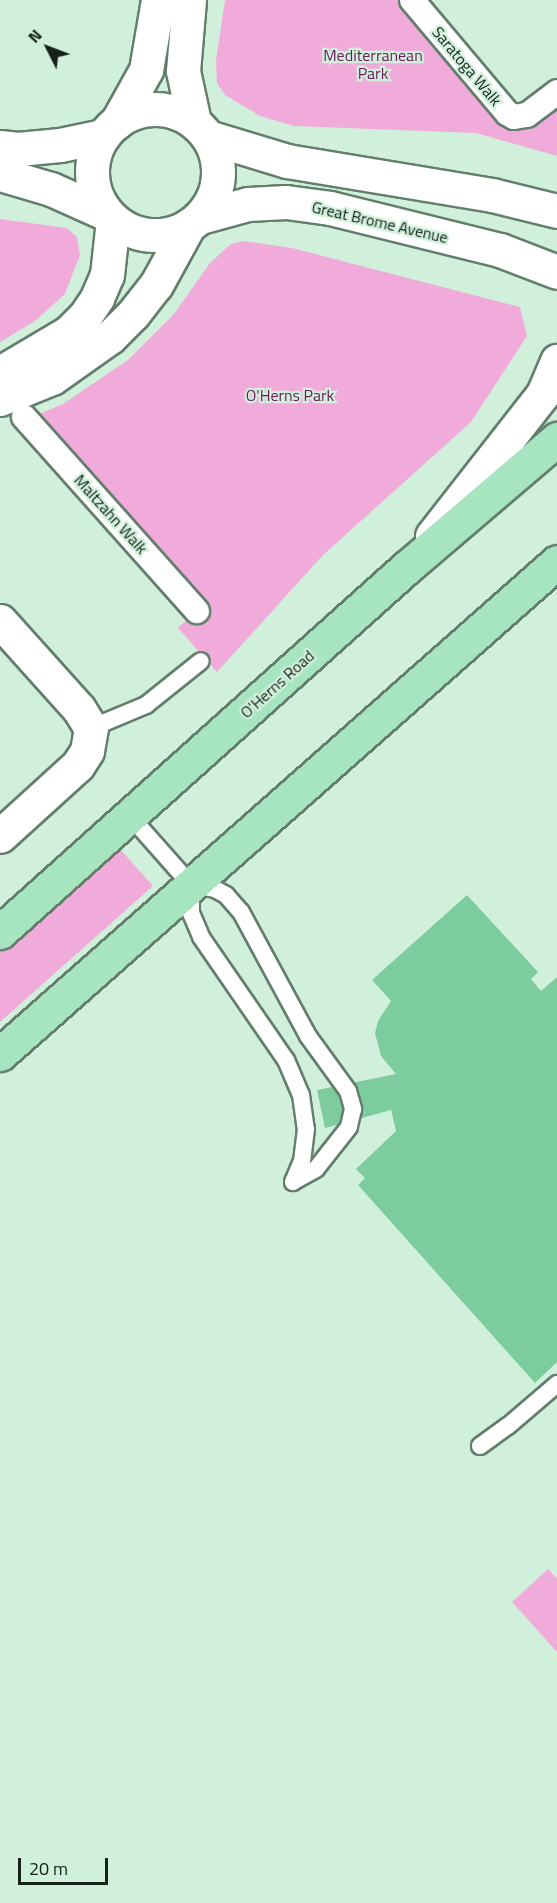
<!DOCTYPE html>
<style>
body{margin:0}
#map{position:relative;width:557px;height:1903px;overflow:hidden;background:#d1f0dc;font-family:"Titillium Web",sans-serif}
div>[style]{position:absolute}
.green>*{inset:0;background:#f1abda}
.building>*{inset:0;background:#7dcc9d}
.roads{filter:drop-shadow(2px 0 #637e6c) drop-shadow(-2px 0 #637e6c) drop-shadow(0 2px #637e6c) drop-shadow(0 -2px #637e6c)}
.service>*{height:16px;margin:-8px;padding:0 8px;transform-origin:8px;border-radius:8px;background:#fff}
.pedestrian>*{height:24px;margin:-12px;padding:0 12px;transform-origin:12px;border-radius:12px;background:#fff}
.minor>*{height:33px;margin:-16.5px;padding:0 16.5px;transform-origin:16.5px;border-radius:16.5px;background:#fff}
.tertiary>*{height:33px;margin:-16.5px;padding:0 16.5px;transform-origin:16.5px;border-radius:16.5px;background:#fff}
.tertiary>.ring{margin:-16.5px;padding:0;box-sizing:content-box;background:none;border:33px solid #fff;border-radius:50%}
.primary>*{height:33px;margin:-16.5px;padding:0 16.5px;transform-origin:16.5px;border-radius:16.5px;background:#a7e5c1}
span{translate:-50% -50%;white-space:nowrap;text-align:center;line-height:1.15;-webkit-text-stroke:4.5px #d1f0dc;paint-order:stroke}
.park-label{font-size:16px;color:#6d1b59}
.street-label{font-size:16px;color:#152119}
.north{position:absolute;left:18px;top:18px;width:60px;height:60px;-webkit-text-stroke:4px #d1f0dc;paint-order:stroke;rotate:312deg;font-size:16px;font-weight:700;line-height:24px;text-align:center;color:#152119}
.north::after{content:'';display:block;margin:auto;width:21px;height:27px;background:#152119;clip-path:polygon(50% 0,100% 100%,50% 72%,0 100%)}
.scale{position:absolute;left:18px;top:1858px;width:90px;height:27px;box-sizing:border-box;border:3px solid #152119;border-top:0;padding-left:8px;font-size:18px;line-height:21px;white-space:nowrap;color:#152119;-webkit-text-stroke:4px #d1f0dc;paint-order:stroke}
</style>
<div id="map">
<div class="green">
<i style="clip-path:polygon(225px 0,405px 0,503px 116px,557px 97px,557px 156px,476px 133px,294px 126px,260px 116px,225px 95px,217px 83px,216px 61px)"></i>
<i style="clip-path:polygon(0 219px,67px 228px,77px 237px,80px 255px,65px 294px,35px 321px,0 342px)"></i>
<i style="clip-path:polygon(243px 241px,292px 248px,520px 307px,527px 336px,471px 422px,323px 555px,217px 672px,178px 628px,201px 607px,32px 417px,63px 404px,128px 360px,174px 314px,210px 263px,231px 244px)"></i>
<i style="clip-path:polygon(120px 849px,153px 886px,0 1022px,0 951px,30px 932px)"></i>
<i style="clip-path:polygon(548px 1569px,557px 1579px,557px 1652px,512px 1602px)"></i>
</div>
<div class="building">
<i style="clip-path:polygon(467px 895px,538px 972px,531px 979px,541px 991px,557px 977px,557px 1362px,535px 1383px,358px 1185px,365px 1178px,356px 1169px,396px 1131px,391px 1110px,325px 1128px,317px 1090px,396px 1074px,381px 1056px,375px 1033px,378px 1021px,391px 1001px,372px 980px)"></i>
</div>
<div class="roads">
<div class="service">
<i style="left:91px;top:728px;width:60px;rotate:-22.7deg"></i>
<i style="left:146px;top:705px;width:70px;rotate:-38.7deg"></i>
<i style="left:130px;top:816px;width:92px;rotate:48.5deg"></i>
<i style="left:191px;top:885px;width:24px;rotate:9deg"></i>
<i style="left:215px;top:889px;width:13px;rotate:29deg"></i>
<i style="left:226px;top:895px;width:23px;rotate:49deg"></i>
<i style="left:241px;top:912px;width:141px;rotate:61.6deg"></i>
<i style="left:308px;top:1036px;width:68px;rotate:54deg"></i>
<i style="left:348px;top:1091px;width:19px;rotate:74deg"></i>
<i style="left:353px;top:1109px;width:18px;rotate:103deg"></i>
<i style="left:349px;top:1127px;width:53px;rotate:128.2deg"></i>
<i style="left:316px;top:1169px;width:26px;rotate:151deg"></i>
<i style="left:191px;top:886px;width:27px;rotate:90deg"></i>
<i style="left:191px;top:913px;width:26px;rotate:67deg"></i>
<i style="left:201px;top:937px;width:150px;rotate:55.4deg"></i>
<i style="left:286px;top:1060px;width:38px;rotate:67deg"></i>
<i style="left:301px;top:1095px;width:34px;rotate:82deg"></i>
<i style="left:306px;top:1129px;width:32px;rotate:97deg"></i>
<i style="left:302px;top:1161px;width:23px;rotate:113deg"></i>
<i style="left:480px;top:1446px;width:34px;rotate:-36deg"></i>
<i style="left:508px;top:1426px;width:65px;rotate:-40.6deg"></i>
</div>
<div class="pedestrian">
<i style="left:412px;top:0;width:148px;rotate:49.9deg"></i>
<i style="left:507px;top:113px;width:8px;rotate:30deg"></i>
<i style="left:514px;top:117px;width:13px;rotate:-9deg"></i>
<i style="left:527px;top:115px;width:38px;rotate:-37deg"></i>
<i style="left:24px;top:417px;width:260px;rotate:48.3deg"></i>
</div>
<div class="minor">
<i style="left:189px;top:0;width:71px;rotate:94.8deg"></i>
<i style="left:183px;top:71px;width:52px;rotate:77.8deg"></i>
<i style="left:117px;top:122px;width:60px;rotate:-60.9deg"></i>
<i style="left:146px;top:70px;width:71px;rotate:-80.3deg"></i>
<i style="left:0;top:373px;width:80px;rotate:-30.7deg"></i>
<i style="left:69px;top:332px;width:23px;rotate:-45deg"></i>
<i style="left:85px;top:316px;width:22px;rotate:-56deg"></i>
<i style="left:97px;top:298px;width:25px;rotate:-67deg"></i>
<i style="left:107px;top:275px;width:55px;rotate:-83.8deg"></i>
<i style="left:0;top:399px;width:56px;rotate:-22deg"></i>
<i style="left:52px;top:378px;width:71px;rotate:-35.3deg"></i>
<i style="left:110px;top:337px;width:33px;rotate:-45deg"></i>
<i style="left:133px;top:314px;width:37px;rotate:-52deg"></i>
<i style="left:156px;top:285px;width:68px;rotate:-61.2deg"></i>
<i style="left:0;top:621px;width:118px;rotate:48.1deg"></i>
<i style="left:79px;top:709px;width:22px;rotate:58deg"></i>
<i style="left:91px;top:728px;width:23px;rotate:100deg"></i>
<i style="left:87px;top:751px;width:17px;rotate:123deg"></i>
<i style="left:78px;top:765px;width:105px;rotate:137.7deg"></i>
</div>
<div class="tertiary">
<i class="ring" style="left:92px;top:109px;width:93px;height:93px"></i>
<i style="left:208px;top:137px;width:83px;rotate:16.9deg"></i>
<i style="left:287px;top:161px;width:208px;rotate:9.4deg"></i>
<i style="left:492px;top:195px;width:67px;rotate:13.8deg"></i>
<i style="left:0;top:147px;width:18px;rotate:6deg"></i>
<i style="left:18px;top:149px;width:42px;rotate:-5.4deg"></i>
<i style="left:60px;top:145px;width:44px;rotate:-11.8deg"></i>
<i style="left:0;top:174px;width:53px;rotate:16.4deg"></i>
<i style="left:51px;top:189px;width:61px;rotate:24.1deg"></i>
<i style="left:200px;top:217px;width:50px;rotate:-15.2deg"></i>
<i style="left:248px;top:204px;width:38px;rotate:-3deg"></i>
<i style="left:286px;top:202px;width:44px;rotate:7.8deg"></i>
<i style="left:330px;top:208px;width:175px;rotate:13.9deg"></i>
<i style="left:500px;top:250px;width:61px;rotate:21.1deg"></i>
<i style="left:432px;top:536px;width:180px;rotate:-52deg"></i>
<i style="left:543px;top:394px;width:36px;rotate:-67deg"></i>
</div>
<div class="primary">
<i style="left:0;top:932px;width:545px;rotate:-41.88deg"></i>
<i style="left:406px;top:568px;width:199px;rotate:-40.5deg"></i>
<i style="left:0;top:1054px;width:743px;rotate:-41.45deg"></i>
</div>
</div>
<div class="park-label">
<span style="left:373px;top:64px">Mediterranean<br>Park</span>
<span style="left:290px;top:395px">O'Herns Park</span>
</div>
<div class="street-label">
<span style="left:467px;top:66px;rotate:50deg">Saratoga Walk</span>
<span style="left:380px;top:222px;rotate:13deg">Great Brome Avenue</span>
<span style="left:111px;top:514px;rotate:48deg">Maltzahn Walk</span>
<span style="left:277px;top:684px;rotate:-42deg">O'Herns Road</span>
</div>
<div class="north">N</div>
<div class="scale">20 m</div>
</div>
